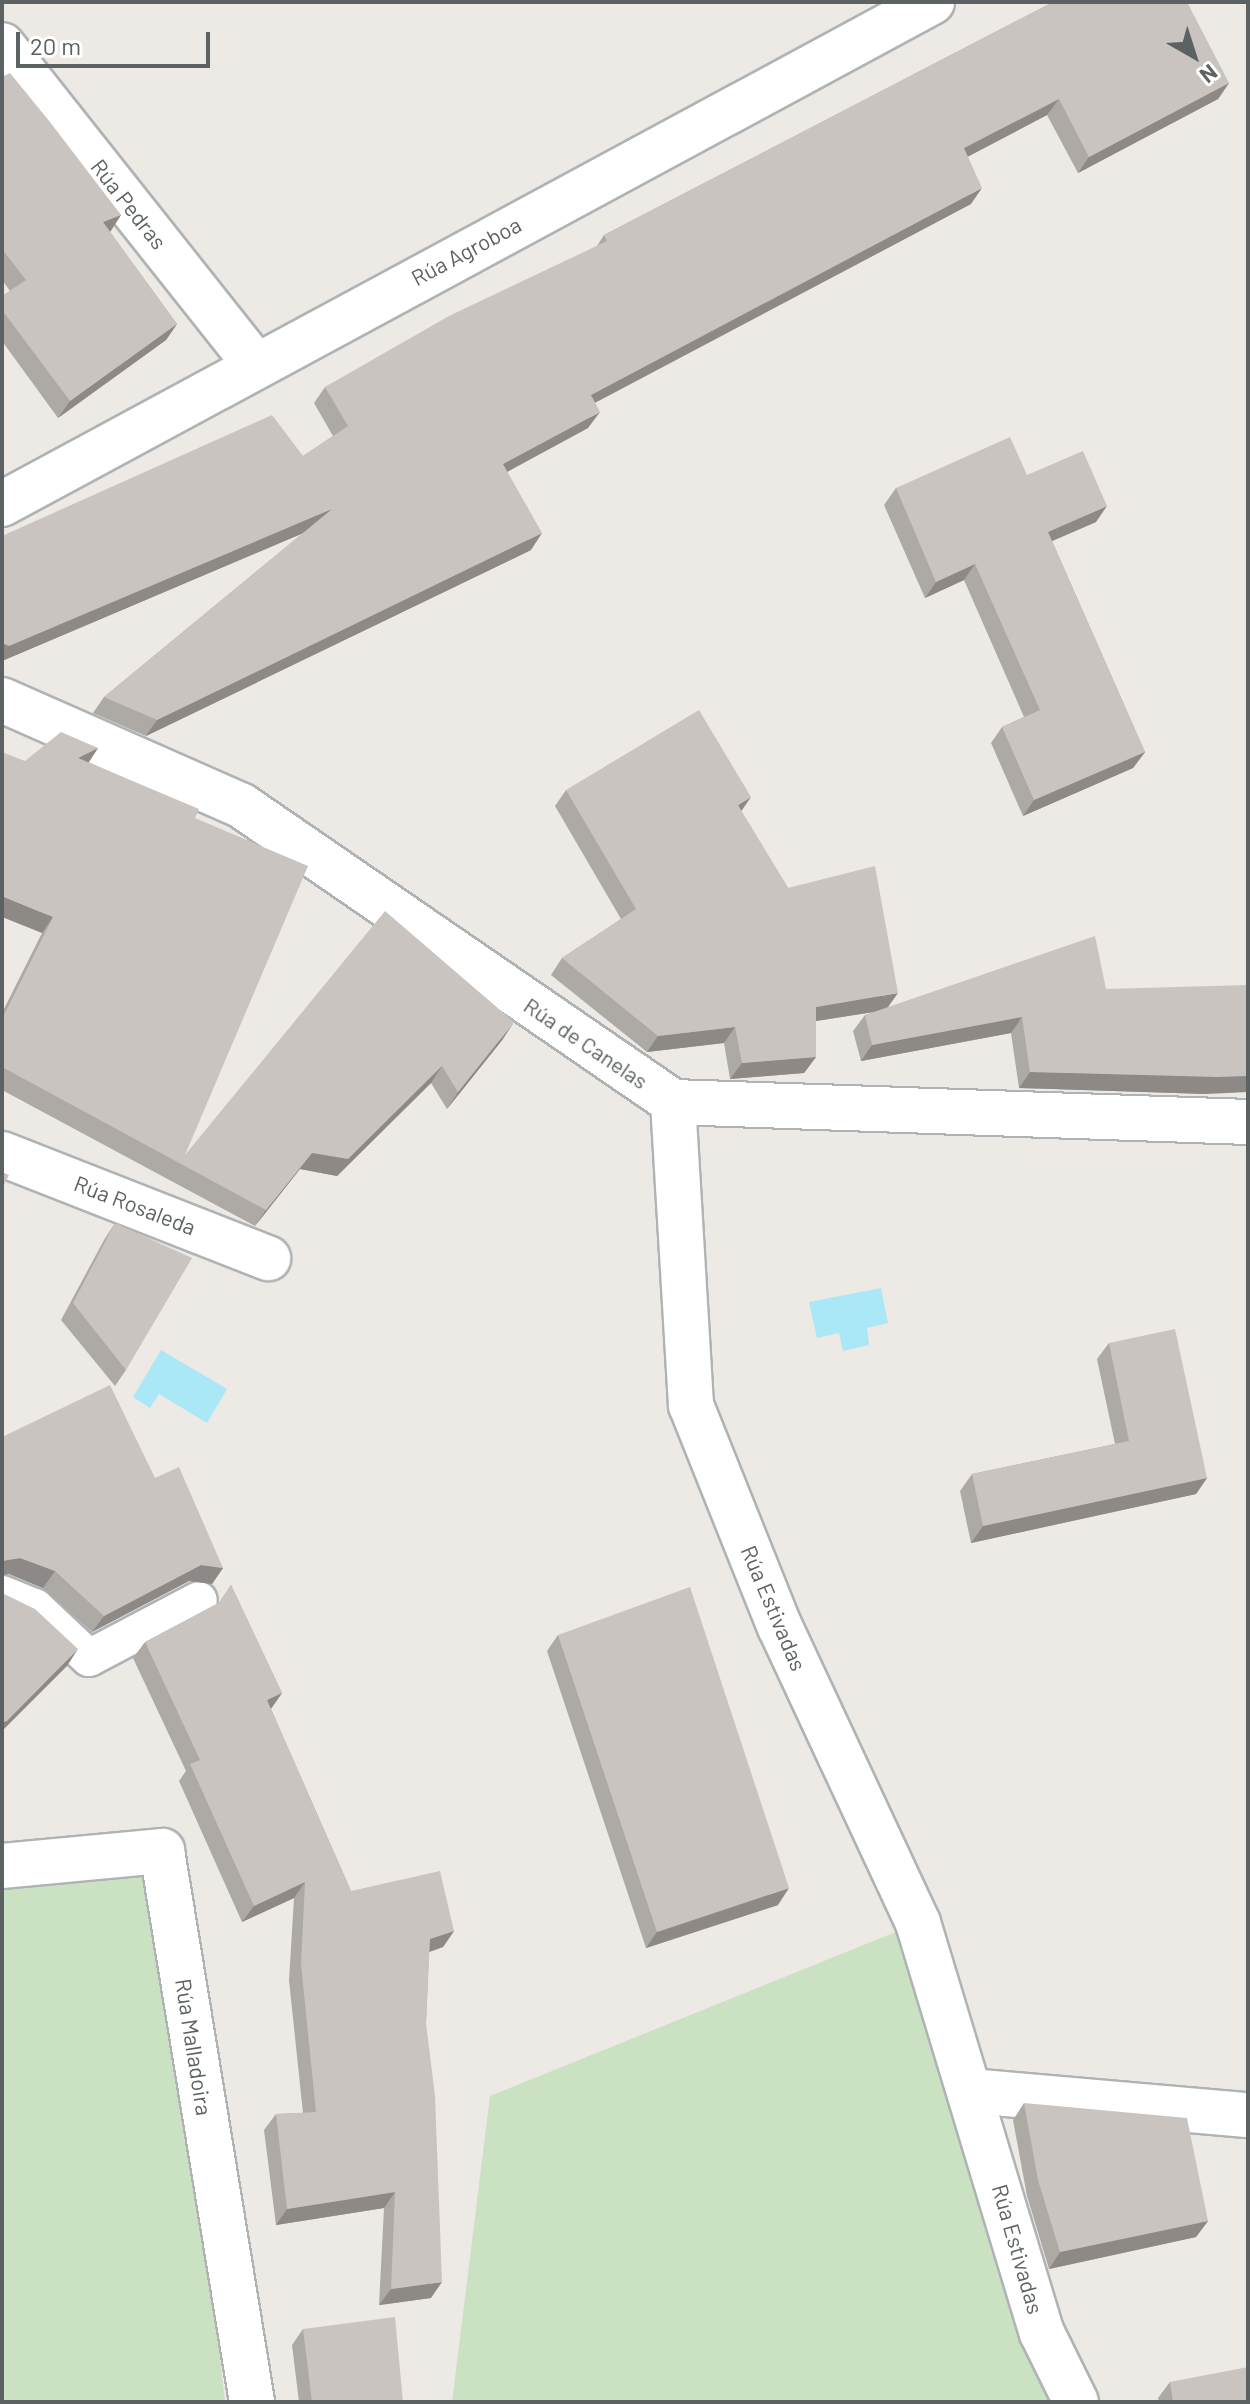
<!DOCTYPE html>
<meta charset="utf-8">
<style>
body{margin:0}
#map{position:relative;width:1250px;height:2404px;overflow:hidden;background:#ede9e4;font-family:Barlow,sans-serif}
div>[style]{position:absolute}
.green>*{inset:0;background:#cae2c2}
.water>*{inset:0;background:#aae7f7}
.roads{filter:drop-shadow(2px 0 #afb3b5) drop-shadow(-2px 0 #afb3b5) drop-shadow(0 2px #afb3b5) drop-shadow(0 -2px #afb3b5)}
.service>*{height:36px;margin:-18px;padding:0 18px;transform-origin:18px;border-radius:18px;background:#fff}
.minor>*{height:44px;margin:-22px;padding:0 22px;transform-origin:22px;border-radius:22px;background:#fff}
.wall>*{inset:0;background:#ada9a5}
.shaded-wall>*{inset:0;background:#8d8986}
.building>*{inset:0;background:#c9c4c0}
span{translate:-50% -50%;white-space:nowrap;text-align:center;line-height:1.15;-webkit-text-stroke:7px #fff;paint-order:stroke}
.street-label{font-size:22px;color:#5c6163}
.frame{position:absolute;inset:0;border:4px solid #5c6163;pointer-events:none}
.north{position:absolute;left:1154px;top:16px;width:80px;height:80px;-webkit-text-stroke:6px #fff;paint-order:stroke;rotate:141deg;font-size:22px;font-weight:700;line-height:32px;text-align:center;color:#5c6163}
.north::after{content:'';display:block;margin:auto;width:28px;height:36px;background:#5c6163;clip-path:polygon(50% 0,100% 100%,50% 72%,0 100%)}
.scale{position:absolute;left:16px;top:32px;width:194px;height:36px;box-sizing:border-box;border:4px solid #5c6163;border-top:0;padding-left:10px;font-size:24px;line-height:28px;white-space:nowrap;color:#5c6163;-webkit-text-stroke:6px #fff;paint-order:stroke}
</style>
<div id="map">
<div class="green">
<i style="clip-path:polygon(162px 1851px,225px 2402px,2px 2402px,2px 1866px)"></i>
<i style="clip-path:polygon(918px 1923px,1078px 2402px,452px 2402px,490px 2096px)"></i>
</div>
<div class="water">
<i style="clip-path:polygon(881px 1288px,888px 1323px,867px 1328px,869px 1345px,843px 1351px,839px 1333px,817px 1338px,809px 1302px)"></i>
<i style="clip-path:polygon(161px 1350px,227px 1389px,207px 1423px,159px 1394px,150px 1408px,133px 1397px)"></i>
</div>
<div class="roads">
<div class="service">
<i style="left:2px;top:1594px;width:35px;rotate:22deg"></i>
<i style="left:35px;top:1607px;width:74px;rotate:43.4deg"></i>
<i style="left:89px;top:1658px;width:124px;rotate:-27.8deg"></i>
</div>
<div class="minor">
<i style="left:2px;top:45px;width:407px;rotate:51.6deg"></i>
<i style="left:2px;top:504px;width:1057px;rotate:-28.36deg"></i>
<i style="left:2px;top:700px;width:262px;rotate:23.8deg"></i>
<i style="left:242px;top:806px;width:523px;rotate:34.48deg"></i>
<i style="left:673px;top:1102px;width:575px;rotate:1.99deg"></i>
<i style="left:673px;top:1102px;width:304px;rotate:86.6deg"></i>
<i style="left:691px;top:1405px;width:239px;rotate:68.2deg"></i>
<i style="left:780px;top:1627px;width:327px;rotate:65deg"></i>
<i style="left:918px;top:1923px;width:428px;rotate:73.2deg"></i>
<i style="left:1042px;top:2333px;width:77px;rotate:63.8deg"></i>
<i style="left:2px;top:1154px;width:286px;rotate:21.4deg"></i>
<i style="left:2px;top:1866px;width:161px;rotate:-5.4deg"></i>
<i style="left:162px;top:1851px;width:558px;rotate:80.72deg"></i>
<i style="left:971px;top:2091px;width:278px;rotate:5deg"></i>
</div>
</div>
<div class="wall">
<i style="clip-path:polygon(1053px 2px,1229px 83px,1218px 99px,1078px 173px,1047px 115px,967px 157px,971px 204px,595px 403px,588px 428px,507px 472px,531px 550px,146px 736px,93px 713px,104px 697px,303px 533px,2px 661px,2px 536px,303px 456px,333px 436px,314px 403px,325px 387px,597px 246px,604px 235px)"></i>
<i style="clip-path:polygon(2px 74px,121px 215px,110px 232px,177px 324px,166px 340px,58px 418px,2px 341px,2px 296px,10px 291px,2px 280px)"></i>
<i style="clip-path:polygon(1027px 475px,1096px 522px,1052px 541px,1145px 752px,1133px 768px,1023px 816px,991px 743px,1002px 727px,1024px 717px,964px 580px,925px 598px,884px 505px,896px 488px)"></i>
<i style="clip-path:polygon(98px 748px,88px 763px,195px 818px,185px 1155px,503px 1039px,447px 1109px,431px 1083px,337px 1176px,300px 1169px,255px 1226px,2px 1090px,2px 1013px,42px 933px,25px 761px)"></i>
<i style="clip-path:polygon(566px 790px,741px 811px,788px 888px,888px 1007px,1106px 989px,1206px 1094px,1019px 1088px,1011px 1033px,861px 1061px,853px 1031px,865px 1015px,874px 1012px,816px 1021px,816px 1057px,804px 1073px,730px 1079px,724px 1043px,647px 1052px,551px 975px,562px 958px,621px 919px,555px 806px)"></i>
<i style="clip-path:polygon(115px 1223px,126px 1370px,115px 1386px,61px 1320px,104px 1240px)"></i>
<i style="clip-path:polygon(1109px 1343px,1207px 1478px,1196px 1494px,971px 1543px,960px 1491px,972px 1474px,1115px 1444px,1097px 1359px)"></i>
<i style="clip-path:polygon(2px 1437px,155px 1478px,223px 1568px,212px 1584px,189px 1581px,92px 1632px,43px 1588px,9px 1574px,2px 1575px)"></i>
<i style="clip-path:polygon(231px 1585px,282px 1693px,271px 1709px,351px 1891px,454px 1931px,443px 1947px,429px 1952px,426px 2023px,431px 2298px,379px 2305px,384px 2208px,276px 2225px,264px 2130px,276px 2114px,303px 2113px,289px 1980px,294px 1898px,242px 1922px,179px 1781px,186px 1771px,133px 1658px,145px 1642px,219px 1603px)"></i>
<i style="clip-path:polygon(558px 1635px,778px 1905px,646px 1948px,547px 1651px)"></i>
<i style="clip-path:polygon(1024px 2103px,1208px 2221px,1196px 2237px,1049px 2269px,1027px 2196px,1013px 2120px)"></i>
<i style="clip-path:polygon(303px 2329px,403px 2402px,299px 2402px,292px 2345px)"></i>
<i style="clip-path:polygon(1170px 2382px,1248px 2402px,1159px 2402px,1158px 2398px)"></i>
</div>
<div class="shaded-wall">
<i style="clip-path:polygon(1229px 83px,1218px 99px,1078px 173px,1089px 157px)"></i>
<i style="clip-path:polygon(1059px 99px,1047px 115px,952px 165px,964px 148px)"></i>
<i style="clip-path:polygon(982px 188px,971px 204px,579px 411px,591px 395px)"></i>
<i style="clip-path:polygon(121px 215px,110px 232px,103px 222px)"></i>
<i style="clip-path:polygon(177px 324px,166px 340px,58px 418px,70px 401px)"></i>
<i style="clip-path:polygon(600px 412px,588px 428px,492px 480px,503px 464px)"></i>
<i style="clip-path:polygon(1107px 506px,1096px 522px,1036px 548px,1048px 532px)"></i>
<i style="clip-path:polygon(332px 509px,320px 526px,2px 661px,2px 643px)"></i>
<i style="clip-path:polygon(542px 533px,531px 550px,146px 736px,157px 720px)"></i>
<i style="clip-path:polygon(975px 564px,964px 580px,925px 598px,936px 582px)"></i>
<i style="clip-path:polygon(98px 748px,87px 765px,78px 758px)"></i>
<i style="clip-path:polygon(1145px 752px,1133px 768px,1023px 816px,1034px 800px)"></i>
<i style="clip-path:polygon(751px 797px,740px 813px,738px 805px)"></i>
<i style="clip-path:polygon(2px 896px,53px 917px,42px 933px,2px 917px)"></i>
<i style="clip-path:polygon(898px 993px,886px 1010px,804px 1023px,816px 1007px)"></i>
<i style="clip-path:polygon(1022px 1017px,1011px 1033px,861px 1061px,872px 1045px)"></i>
<i style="clip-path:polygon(514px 1022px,503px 1039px,447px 1109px,458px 1092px)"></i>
<i style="clip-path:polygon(735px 1027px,724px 1043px,647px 1052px,658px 1036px)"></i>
<i style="clip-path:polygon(816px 1057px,804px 1073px,730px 1079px,742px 1063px)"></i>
<i style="clip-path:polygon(442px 1066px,431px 1083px,337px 1176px,300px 1169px,255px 1226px,266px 1210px,312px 1153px)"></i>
<i style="clip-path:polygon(1030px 1072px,1248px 1076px,1248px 1092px,1206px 1094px,1019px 1088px)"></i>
<i style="clip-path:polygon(1207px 1478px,1196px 1494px,971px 1543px,983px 1526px)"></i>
<i style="clip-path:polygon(20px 1558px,55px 1571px,43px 1588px,9px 1574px,2px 1575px,2px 1561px)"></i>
<i style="clip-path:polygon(201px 1565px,223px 1568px,212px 1584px,189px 1581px,92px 1632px,104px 1616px)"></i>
<i style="clip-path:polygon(78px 1649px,67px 1666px,2px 1731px,2px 1723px)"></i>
<i style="clip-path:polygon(282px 1693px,270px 1710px,267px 1700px)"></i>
<i style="clip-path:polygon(305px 1882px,294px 1898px,242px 1922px,254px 1906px)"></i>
<i style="clip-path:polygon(789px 1888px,778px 1905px,646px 1948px,657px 1932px)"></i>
<i style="clip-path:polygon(454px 1931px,443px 1947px,418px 1956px,430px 1939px)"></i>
<i style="clip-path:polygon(395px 2192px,384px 2208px,276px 2225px,287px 2209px)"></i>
<i style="clip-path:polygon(1208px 2221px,1196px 2237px,1049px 2269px,1060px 2252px)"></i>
<i style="clip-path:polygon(442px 2282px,431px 2298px,379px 2305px,391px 2289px)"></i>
</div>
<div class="building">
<i style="clip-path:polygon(1053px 2px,1187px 2px,1229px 83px,1089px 157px,1059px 99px,964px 148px,982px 188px,591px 395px,600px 412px,503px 464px,542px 533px,157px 720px,104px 697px,332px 509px,9px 646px,2px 643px,2px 536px,272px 415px,303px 456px,348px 426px,325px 387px,449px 316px,607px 241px,604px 235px)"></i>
<i style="clip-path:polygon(10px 73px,50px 122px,121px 215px,103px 222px,177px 324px,70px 401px,2px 310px,2px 296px,26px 280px,2px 249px,2px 74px,4px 76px)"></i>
<i style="clip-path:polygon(1010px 437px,1027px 475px,1083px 451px,1107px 506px,1048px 532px,1145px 752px,1034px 800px,1002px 727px,1040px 710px,975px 564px,936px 582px,896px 488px)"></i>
<i style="clip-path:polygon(699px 710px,751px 797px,738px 805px,788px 888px,875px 866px,898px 993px,816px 1007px,816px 1057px,742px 1063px,735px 1027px,658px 1036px,562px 958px,636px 909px,566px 790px)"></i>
<i style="clip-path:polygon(61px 732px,98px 748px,78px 758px,199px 809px,195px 818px,308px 866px,185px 1155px,385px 911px,514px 1022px,458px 1092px,442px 1066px,348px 1159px,312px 1153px,266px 1210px,2px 1067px,2px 1019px,53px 917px,2px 896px,2px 752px,25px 761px)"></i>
<i style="clip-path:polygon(1095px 936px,1106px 989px,1248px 985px,1248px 1076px,1217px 1077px,1030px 1072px,1022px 1017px,872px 1045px,865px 1015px)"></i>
<i style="clip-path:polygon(2px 1172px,9px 1175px,2px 1189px)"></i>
<i style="clip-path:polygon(115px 1223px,192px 1258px,126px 1370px,73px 1303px)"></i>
<i style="clip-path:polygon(1175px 1329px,1207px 1478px,983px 1526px,972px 1474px,1129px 1441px,1109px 1343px)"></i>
<i style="clip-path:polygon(110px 1385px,155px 1478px,179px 1467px,223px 1568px,201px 1565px,104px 1616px,55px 1571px,20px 1558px,2px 1561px,2px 1437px)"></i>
<i style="clip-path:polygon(231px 1585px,282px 1693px,267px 1700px,351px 1891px,440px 1871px,454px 1931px,430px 1939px,426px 2023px,435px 2096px,442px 2282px,391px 2289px,395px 2192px,287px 2209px,276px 2114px,316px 2112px,301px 1964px,305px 1882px,254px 1906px,190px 1764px,200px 1760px,145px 1642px,220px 1602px)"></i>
<i style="clip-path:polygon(690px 1587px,789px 1888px,657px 1932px,558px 1635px)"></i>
<i style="clip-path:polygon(2px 1593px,35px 1609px,78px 1649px,7px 1721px,2px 1723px)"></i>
<i style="clip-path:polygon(1024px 2103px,1187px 2118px,1208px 2221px,1060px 2252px,1038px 2180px)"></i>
<i style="clip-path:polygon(395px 2317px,403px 2402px,312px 2402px,303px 2329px)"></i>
<i style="clip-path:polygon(1248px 2367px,1248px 2402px,1173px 2402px,1170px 2382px)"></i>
</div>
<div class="street-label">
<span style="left:129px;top:204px;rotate:52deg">Rúa Pedras</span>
<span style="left:466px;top:251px;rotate:-28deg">Rúa Agroboa</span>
<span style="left:586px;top:1043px;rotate:34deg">Rúa de Canelas</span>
<span style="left:135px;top:1205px;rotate:21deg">Rúa Rosaleda</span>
<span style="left:774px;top:1608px;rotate:67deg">Rúa Estivadas</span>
<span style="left:194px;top:2047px;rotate:81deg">Rúa Malladoira</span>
<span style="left:1018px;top:2249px;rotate:74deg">Rúa Estivadas</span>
</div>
<div class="frame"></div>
<div class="north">N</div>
<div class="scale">20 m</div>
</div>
